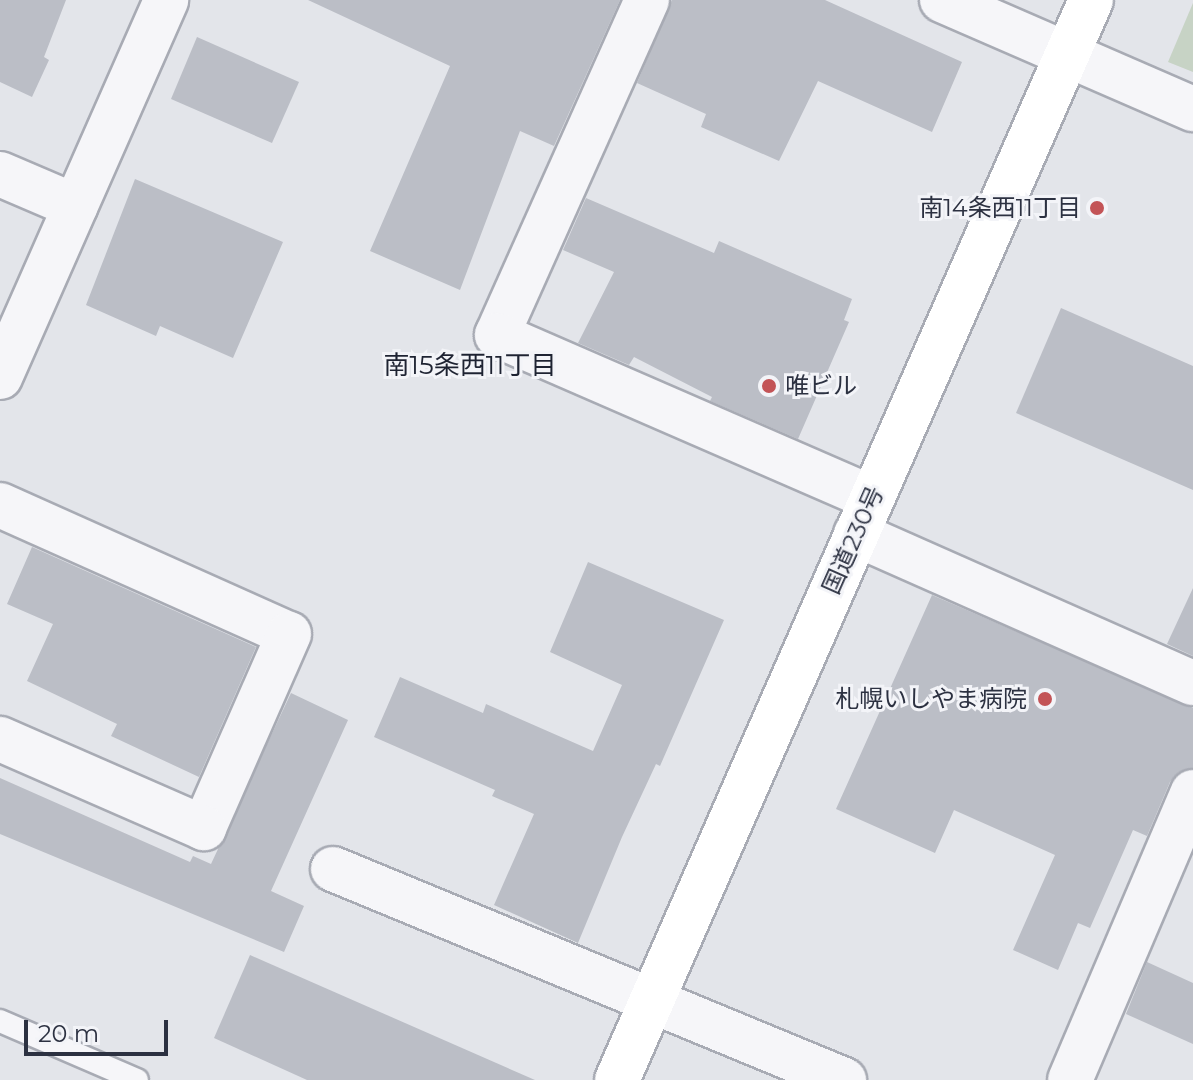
<!DOCTYPE html>
<meta charset="utf-8">
<style>
body{margin:0}
#map{position:relative;width:1193px;height:1080px;overflow:hidden;background:#e3e5ea;font-family:Montserrat,"Noto Sans JP",sans-serif}
div>[style]{position:absolute}
.green>*{inset:0;background:#c7d3c5}
.building>*{inset:0;background:#bbbec6}
.roads{filter:drop-shadow(2px 0 #a8abb4) drop-shadow(-2px 0 #a8abb4) drop-shadow(0 2px #a8abb4) drop-shadow(0 -2px #a8abb4)}
.lane>*{height:22px;margin:-11px;padding:0 11px;transform-origin:11px;border-radius:11px;background:#f6f6f9}
.street>*{height:44px;margin:-22px;padding:0 22px;transform-origin:22px;border-radius:22px;background:#f6f6f9}
.highway>*{height:44px;margin:-22px;padding:0 22px;transform-origin:22px;border-radius:22px;background:#fff}
.dots>*{width:22px;height:22px;translate:-50% -50%;box-sizing:border-box;border:4px solid #f3f4f8;border-radius:50%}
span{translate:-50% -50%;white-space:nowrap;text-align:center;line-height:1.15;-webkit-text-stroke:6px #f3f4f8;paint-order:stroke}
.poi-label{font-size:24px;color:#2c3141}
.right{translate:-100% -50%;text-align:right}
.left{translate:0 -50%;text-align:left}
.street-label{font-size:24px;color:#2c3141}
.neighbourhood-label{font-size:26px;color:#1e2332}
.scale{position:absolute;left:24px;top:1020px;width:144px;height:36px;box-sizing:border-box;border:4px solid #2c3141;border-top:0;padding-left:10px;font-size:24px;line-height:28px;white-space:nowrap;color:#2c3141;-webkit-text-stroke:6px #f3f4f8;paint-order:stroke}
</style>
<div id="map">
<div class="green">
<i style="clip-path:polygon(1193px 3px,1193px 72px,1168px 62px)"></i>
</div>
<div class="building">
<i style="clip-path:polygon(0 0,66px 0,44px 57px,49px 60px,32px 97px,0 82px)"></i>
<i style="clip-path:polygon(308px 0,620px 0,554px 146px,520px 131px,460px 290px,370px 251px,450px 66px)"></i>
<i style="clip-path:polygon(672px 0,825px 0,962px 62px,932px 132px,818px 81px,779px 161px,701px 127px,706px 114px,637px 83px)"></i>
<i style="clip-path:polygon(197px 37px,299px 82px,272px 143px,171px 99px)"></i>
<i style="clip-path:polygon(135px 179px,283px 242px,233px 358px,160px 326px,156px 336px,86px 305px)"></i>
<i style="clip-path:polygon(586px 198px,714px 253px,719px 241px,852px 299px,844px 320px,849px 322px,798px 439px,710px 401px,712px 397px,634px 357px,629px 365px,578px 343px,614px 272px,563px 250px)"></i>
<i style="clip-path:polygon(1061px 308px,1193px 366px,1193px 490px,1016px 413px)"></i>
<i style="clip-path:polygon(32px 547px,256px 647px,199px 777px,111px 736px,117px 724px,27px 681px,53px 624px,7px 604px)"></i>
<i style="clip-path:polygon(588px 562px,724px 620px,660px 766px,656px 764px,622px 837px,578px 943px,494px 905px,534px 814px,492px 796px,495px 790px,374px 737px,400px 677px,483px 713px,486px 704px,593px 751px,622px 685px,550px 652px)"></i>
<i style="clip-path:polygon(1193px 588px,1193px 656px,1167px 644px)"></i>
<i style="clip-path:polygon(932px 595px,1193px 708px,1193px 768px,1179px 772px,1170px 782px,1147px 836px,1133px 830px,1090px 928px,1078px 923px,1058px 970px,1013px 950px,1055px 855px,954px 810px,935px 853px,836px 809px)"></i>
<i style="clip-path:polygon(291px 693px,348px 720px,271px 891px,304px 906px,284px 952px,0 834px,0 778px,190px 862px,193px 856px,211px 864px)"></i>
<i style="clip-path:polygon(250px 955px,535px 1080px,307px 1080px,214px 1038px)"></i>
<i style="clip-path:polygon(1147px 962px,1193px 983px,1193px 1044px,1126px 1014px)"></i>
</div>
<div class="roads">
<div class="lane">
<i style="left:0;top:1021px;width:149px;rotate:23.3deg"></i>
</div>
<div class="street">
<i style="left:647px;top:0;width:367px;rotate:114.1deg"></i>
<i style="left:497px;top:335px;width:408px;rotate:23.5deg"></i>
<i style="left:942px;top:0;width:274px;rotate:23.5deg"></i>
<i style="left:0;top:174px;width:82px;rotate:23.1deg"></i>
<i style="left:0;top:377px;width:412px;rotate:-66.2deg"></i>
<i style="left:0;top:505px;width:316px;rotate:24.1deg"></i>
<i style="left:289px;top:634px;width:212px;rotate:113.7deg"></i>
<i style="left:204px;top:828px;width:223px;rotate:-156.4deg"></i>
<i style="left:856px;top:534px;width:368px;rotate:23.9deg"></i>
<i style="left:333px;top:869px;width:553px;rotate:22.44deg"></i>
<i style="left:1070px;top:1080px;width:313px;rotate:-66.9deg"></i>
</div>
<div class="highway">
<i style="left:617px;top:1080px;width:1179px;rotate:-66.3deg"></i>
</div>
</div>
<div class="dots">
<i style="left:1097px;top:208px;background:#c35457"></i>
<i style="left:769px;top:386px;background:#c35457"></i>
<i style="left:1045px;top:699px;background:#c35457"></i>
</div>
<div class="poi-label">
<span class="right" style="left:1081px;top:208px">南14条西11丁目</span>
<span class="left" style="left:785px;top:386px">唯ビル</span>
<span class="right" style="left:1027px;top:699px">札幌いしやま病院</span>
</div>
<div class="street-label">
<span style="left:853px;top:540px;rotate:-66deg">国道230号</span>
</div>
<div class="neighbourhood-label">
<span style="left:470px;top:366px">南15条西11丁目</span>
</div>
<div class="scale">20 m</div>
</div>
